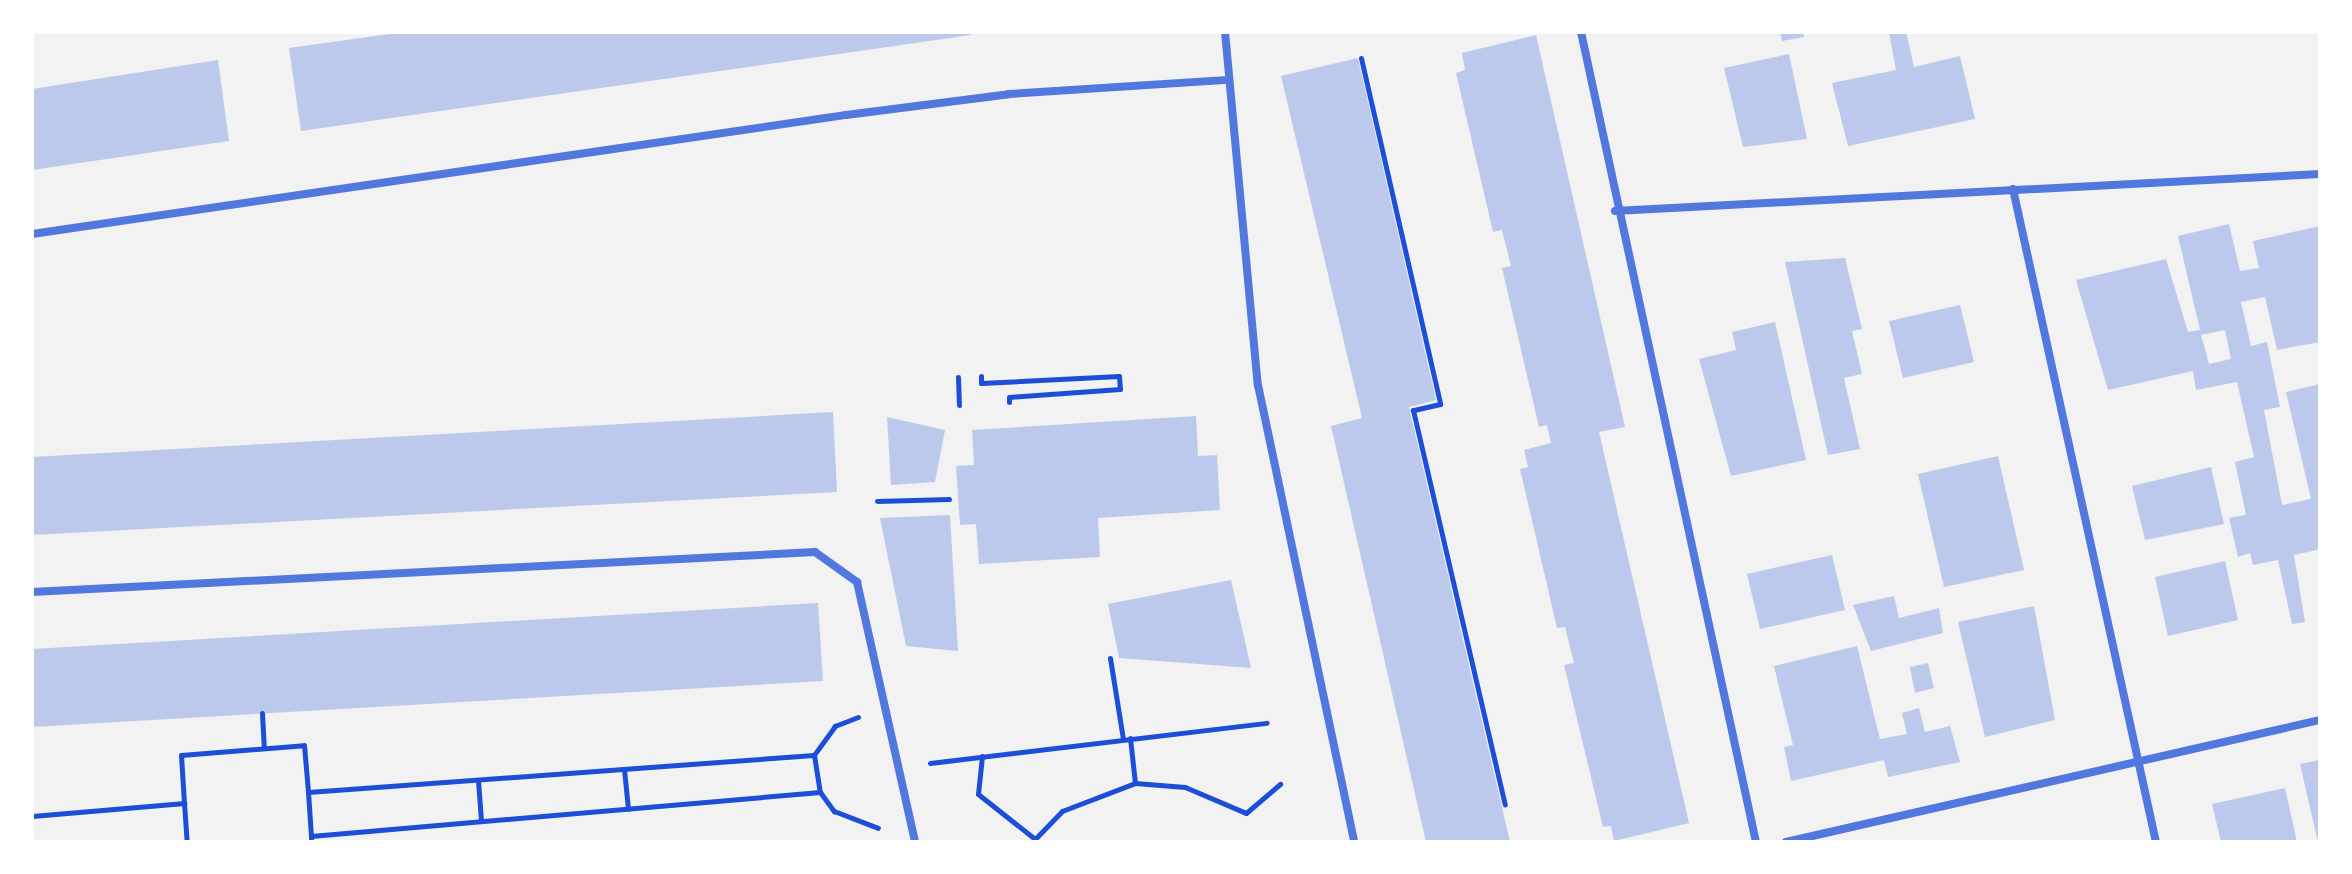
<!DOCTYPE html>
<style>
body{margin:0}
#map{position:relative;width:2352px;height:874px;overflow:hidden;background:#f2f2f2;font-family:Georgia,serif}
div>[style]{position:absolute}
.building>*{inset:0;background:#bdc9ec}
.path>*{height:5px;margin:-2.5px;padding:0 2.5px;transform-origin:2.5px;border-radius:2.5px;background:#1d4ed8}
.minor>*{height:8px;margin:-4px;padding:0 4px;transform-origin:4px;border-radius:4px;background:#5277de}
span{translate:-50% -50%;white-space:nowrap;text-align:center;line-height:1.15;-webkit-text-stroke:7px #fff;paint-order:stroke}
.frame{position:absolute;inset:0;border:34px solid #fff;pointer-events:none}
</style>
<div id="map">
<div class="building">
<i style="clip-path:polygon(404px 32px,970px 32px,971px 35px,301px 131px,289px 48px)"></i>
<i style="clip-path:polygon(1780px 32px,1803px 32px,1804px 37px,1782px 41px)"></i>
<i style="clip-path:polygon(1889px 32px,1906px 32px,1914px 67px,1960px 56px,1975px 119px,1848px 146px,1832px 83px,1896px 70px)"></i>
<i style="clip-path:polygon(1536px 35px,1625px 427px,1599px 432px,1689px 823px,1614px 841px,1611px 826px,1603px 827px,1564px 665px,1574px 663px,1565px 627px,1557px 628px,1520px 469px,1528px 467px,1524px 450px,1551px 443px,1547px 425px,1539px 427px,1502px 268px,1511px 266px,1502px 230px,1493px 232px,1456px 73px,1465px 70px,1462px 53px)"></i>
<i style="clip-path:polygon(1789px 54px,1807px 139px,1743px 147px,1724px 68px)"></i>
<i style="clip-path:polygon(1358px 58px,1436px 400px,1409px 407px,1510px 842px,1426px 842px,1331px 426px,1362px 418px,1281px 76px)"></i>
<i style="clip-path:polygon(218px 60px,229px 141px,32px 170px,32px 89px)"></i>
<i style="clip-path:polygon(evenodd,2229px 224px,2240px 271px,2259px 268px,2253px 241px,2320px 226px,2320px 342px,2277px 350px,2265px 297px,2241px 302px,2251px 346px,2267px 342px,2280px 407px,2264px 410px,2282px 505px,2311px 499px,2286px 392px,2320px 384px,2320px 540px,2317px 550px,2294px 555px,2305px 622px,2292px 624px,2278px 560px,2253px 565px,2250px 553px,2238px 557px,2229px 518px,2246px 515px,2235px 462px,2254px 457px,2237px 382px,2196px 390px,2193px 371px,2108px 390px,2076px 280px,2166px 259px,2188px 332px,2200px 330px,2178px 236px,2229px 224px,2225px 330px,2231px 359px,2209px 364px,2201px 335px,2225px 330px)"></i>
<i style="clip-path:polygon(1845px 258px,1862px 329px,1852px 331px,1862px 374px,1844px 378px,1860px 449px,1828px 455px,1785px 262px)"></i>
<i style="clip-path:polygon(1960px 305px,1974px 362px,1903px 378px,1889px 321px)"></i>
<i style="clip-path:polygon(1775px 322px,1806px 460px,1731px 476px,1699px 359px,1736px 350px,1732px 332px)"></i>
<i style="clip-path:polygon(833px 412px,837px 492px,32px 535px,32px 457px)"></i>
<i style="clip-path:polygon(1196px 416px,1198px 456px,1217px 455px,1220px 510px,1098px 518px,1100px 557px,979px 564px,976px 524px,960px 525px,956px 466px,974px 465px,972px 430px)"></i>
<i style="clip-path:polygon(887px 417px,945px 430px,935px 482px,891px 485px)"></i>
<i style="clip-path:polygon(1998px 456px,2024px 570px,1944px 587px,1918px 474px)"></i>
<i style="clip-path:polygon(2211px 467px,2224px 524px,2145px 540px,2132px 486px)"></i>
<i style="clip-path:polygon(950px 515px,958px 651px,906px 646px,880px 518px)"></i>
<i style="clip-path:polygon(1832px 555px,1845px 610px,1760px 629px,1747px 574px)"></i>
<i style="clip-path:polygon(2225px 561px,2238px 620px,2168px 636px,2155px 577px)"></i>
<i style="clip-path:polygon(1231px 580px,1251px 668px,1119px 658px,1108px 604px)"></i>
<i style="clip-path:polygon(1894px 596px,1899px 618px,1939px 608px,1943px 633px,1871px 651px,1853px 605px)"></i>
<i style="clip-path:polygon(818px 603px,823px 681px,32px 727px,32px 649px)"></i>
<i style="clip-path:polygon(2034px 606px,2055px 720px,1985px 737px,1958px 622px)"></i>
<i style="clip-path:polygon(1857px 646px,1880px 739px,1907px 734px,1902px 713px,1919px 708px,1925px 732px,1950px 726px,1960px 762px,1888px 777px,1884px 760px,1791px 781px,1784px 747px,1793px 745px,1774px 666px)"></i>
<i style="clip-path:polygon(1928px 663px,1934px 688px,1915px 693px,1910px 667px)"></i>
<i style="clip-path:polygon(2320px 760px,2320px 837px,2317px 838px,2300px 764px)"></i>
<i style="clip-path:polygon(2285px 788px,2297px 842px,2221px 842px,2212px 804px)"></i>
</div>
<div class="path">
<i style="left:1361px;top:58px;width:355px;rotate:77.1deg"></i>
<i style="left:1440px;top:404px;width:28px;rotate:167deg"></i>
<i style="left:1413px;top:410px;width:405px;rotate:76.9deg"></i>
<i style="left:981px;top:376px;width:7px;rotate:90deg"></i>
<i style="left:981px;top:383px;width:138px;rotate:-2.9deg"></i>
<i style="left:1119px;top:376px;width:13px;rotate:86deg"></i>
<i style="left:1120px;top:389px;width:111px;rotate:175.9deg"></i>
<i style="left:1009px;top:397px;width:5px;rotate:90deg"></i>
<i style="left:958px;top:377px;width:28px;rotate:88deg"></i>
<i style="left:877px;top:501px;width:72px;rotate:-1.6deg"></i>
<i style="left:1110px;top:658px;width:82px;rotate:80.9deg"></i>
<i style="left:262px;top:713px;width:35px;rotate:87deg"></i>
<i style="left:858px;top:717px;width:25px;rotate:159deg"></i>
<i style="left:835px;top:726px;width:36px;rotate:126deg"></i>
<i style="left:814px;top:755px;width:37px;rotate:81deg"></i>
<i style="left:820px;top:792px;width:24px;rotate:54deg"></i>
<i style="left:834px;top:811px;width:47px;rotate:21.1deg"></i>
<i style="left:1130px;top:738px;width:45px;rotate:83.7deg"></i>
<i style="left:982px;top:756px;width:38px;rotate:96deg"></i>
<i style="left:978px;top:794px;width:73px;rotate:38.3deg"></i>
<i style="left:1035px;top:839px;width:39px;rotate:-46deg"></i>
<i style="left:1062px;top:811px;width:78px;rotate:-21deg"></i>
<i style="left:1135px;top:783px;width:50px;rotate:4.6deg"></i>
<i style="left:1185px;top:787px;width:66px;rotate:23.1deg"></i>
<i style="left:1246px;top:813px;width:45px;rotate:-40.5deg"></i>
<i style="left:930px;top:763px;width:339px;rotate:-6.8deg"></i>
<i style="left:624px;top:769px;width:40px;rotate:84.3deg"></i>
<i style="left:478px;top:780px;width:41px;rotate:85.8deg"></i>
<i style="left:308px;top:792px;width:44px;rotate:86.1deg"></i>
<i style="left:184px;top:803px;width:39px;rotate:86deg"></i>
<i style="left:32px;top:816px;width:153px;rotate:-4.9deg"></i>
<i style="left:184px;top:803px;width:48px;rotate:-93.6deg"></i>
<i style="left:181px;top:755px;width:123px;rotate:-4.6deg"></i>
<i style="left:304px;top:745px;width:47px;rotate:85.1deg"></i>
<i style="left:308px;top:792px;width:507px;rotate:-4.18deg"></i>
<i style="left:311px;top:842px;width:6px;rotate:-90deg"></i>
<i style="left:311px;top:836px;width:511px;rotate:-4.94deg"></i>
</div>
<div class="minor">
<i style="left:1225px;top:32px;width:355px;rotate:84.7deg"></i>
<i style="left:1258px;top:385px;width:467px;rotate:78.1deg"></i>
<i style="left:1581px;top:32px;width:829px;rotate:77.81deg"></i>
<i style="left:2013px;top:189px;width:668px;rotate:77.65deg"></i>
<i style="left:1615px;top:211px;width:706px;rotate:-3deg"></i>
<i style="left:32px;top:234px;width:823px;rotate:-8.32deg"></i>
<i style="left:846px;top:115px;width:164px;rotate:-7.3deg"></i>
<i style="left:1009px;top:94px;width:219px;rotate:-3.7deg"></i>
<i style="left:32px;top:592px;width:784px;rotate:-2.92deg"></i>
<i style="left:815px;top:552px;width:52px;rotate:35.5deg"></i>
<i style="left:857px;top:582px;width:266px;rotate:77.4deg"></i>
<i style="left:1786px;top:842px;width:548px;rotate:-12.87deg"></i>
</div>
<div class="frame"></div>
</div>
